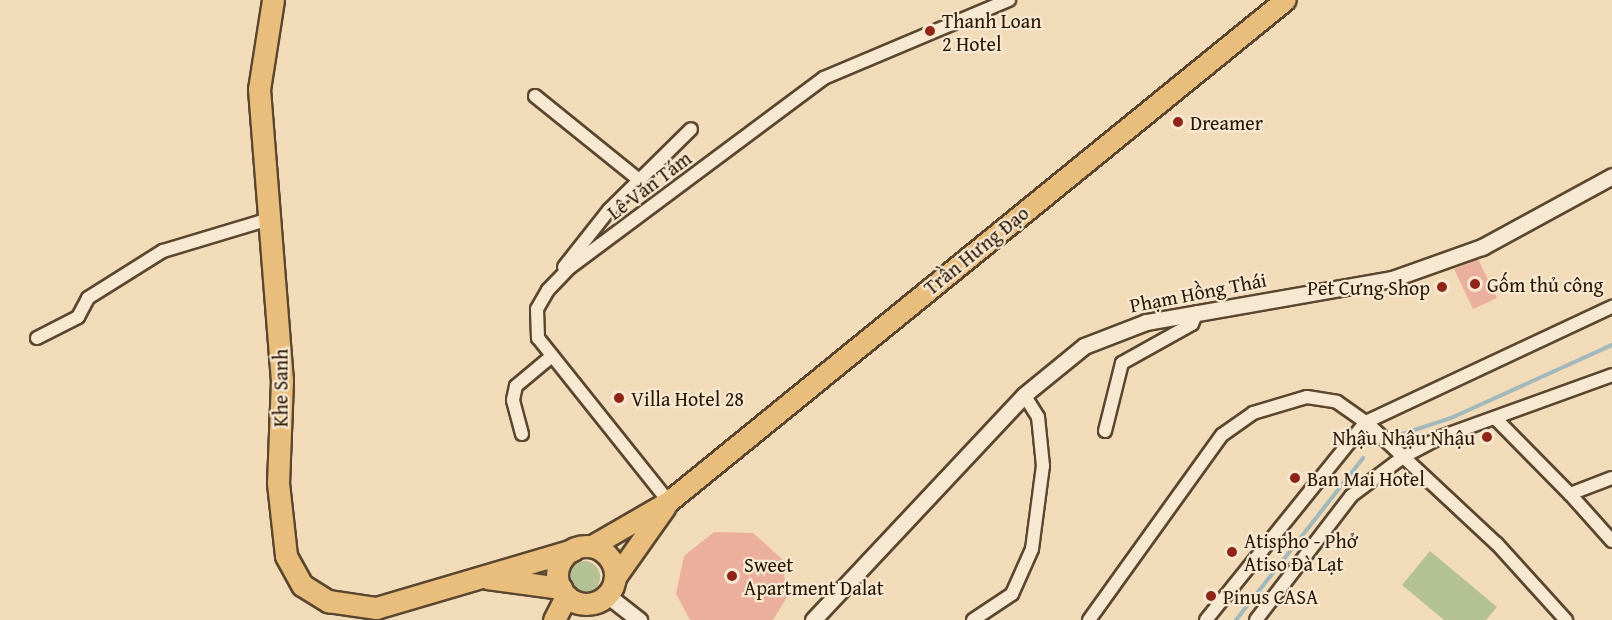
<!DOCTYPE html>
<meta charset="utf-8">
<style>
body{margin:0}
#map{position:relative;width:1612px;height:620px;overflow:hidden;background:#f2dbb9;font-family:"Gentium Book Plus",serif}
div>[style]{position:absolute}
.green>*{inset:0;background:#b4c194}
.round{border-radius:50%}
.stream>*{height:4px;margin:-2px;padding:0 2px;transform-origin:2px;border-radius:2px;background:#a2b8bb}
.building>*{inset:0;background:#ebaf9e}
.roads{filter:drop-shadow(2px 0 #5a462f) drop-shadow(-2px 0 #5a462f) drop-shadow(0 2px #5a462f) drop-shadow(0 -2px #5a462f)}
.minor>*{height:12px;margin:-6px;padding:0 6px;transform-origin:6px;border-radius:6px;background:#f7e8d2}
.tertiary>*{height:15px;margin:-7.5px;padding:0 7.5px;transform-origin:7.5px;border-radius:7.5px;background:#f7e8d2}
.primary>*{height:20px;margin:-10px;padding:0 10px;transform-origin:10px;border-radius:10px;background:#e9be7c}
.trunk>*{height:21px;margin:-10.5px;padding:0 10.5px;transform-origin:10.5px;border-radius:10.5px;background:#e9be7c}
.trunk>.ring{margin:-10.5px;padding:0;box-sizing:content-box;background:none;border:21px solid #e9be7c;border-radius:50%}
.dots>*{width:16px;height:16px;translate:-50% -50%;box-sizing:border-box;border:3px solid #f7e8d2;border-radius:50%}
span{translate:-50% -50%;white-space:nowrap;text-align:center;line-height:1.15;-webkit-text-stroke:4.5px #f7e8d2;paint-order:stroke}
.poi-label{font-size:20px;color:#281401}
.left{translate:0 -50%;text-align:left}
.right{translate:-100% -50%;text-align:right}
.street-label{font-size:20px;color:#281401}
</style>
<div id="map">
<div class="green">
<i style="clip-path:polygon(1430px 551px,1497px 607px,1486px 620px,1444px 620px,1402px 585px)"></i>
<i class="round" style="left:568px;top:561px;width:32px;height:32px"></i>
</div>
<div class="stream">
<i style="left:1399px;top:435px;width:55px;rotate:-18.1deg"></i>
<i style="left:1451px;top:418px;width:177px;rotate:-24.4deg"></i>
<i style="left:1236px;top:620px;width:206px;rotate:-51.9deg"></i>
</div>
<div class="building">
<i style="clip-path:polygon(1478px 259px,1497px 298px,1473px 309px,1454px 269px)"></i>
<i style="clip-path:polygon(714px 532px,753px 533px,782px 559px,787px 597px,773px 620px,690px 620px,676px 594px,684px 556px)"></i>
</div>
<div class="roads">
<div class="minor">
<i style="left:535px;top:96px;width:134px;rotate:38.9deg"></i>
<i style="left:564px;top:267px;width:73px;rotate:-51.7deg"></i>
<i style="left:609px;top:210px;width:115px;rotate:-44.6deg"></i>
<i style="left:37px;top:338px;width:46px;rotate:-27.1deg"></i>
<i style="left:78px;top:317px;width:21px;rotate:-62deg"></i>
<i style="left:88px;top:298px;width:89px;rotate:-32.1deg"></i>
<i style="left:163px;top:251px;width:112px;rotate:-16.7deg"></i>
<i style="left:1495px;top:418px;width:107px;rotate:45.4deg"></i>
<i style="left:1570px;top:494px;width:45px;rotate:-20.9deg"></i>
<i style="left:1105px;top:431px;width:70px;rotate:-76deg"></i>
<i style="left:1122px;top:363px;width:80px;rotate:-29.1deg"></i>
<i style="left:1192px;top:324px;width:13px;rotate:-67deg"></i>
<i style="left:522px;top:434px;width:35px;rotate:-105deg"></i>
<i style="left:513px;top:400px;width:14px;rotate:-78deg"></i>
<i style="left:516px;top:386px;width:47px;rotate:-39.8deg"></i>
<i style="left:1570px;top:494px;width:63px;rotate:48.2deg"></i>
<i style="left:669px;top:502px;width:210px;rotate:-128.6deg"></i>
<i style="left:538px;top:338px;width:29px;rotate:-92deg"></i>
<i style="left:537px;top:309px;width:22px;rotate:-60deg"></i>
<i style="left:548px;top:290px;width:30px;rotate:-46deg"></i>
<i style="left:569px;top:268px;width:318px;rotate:-36.7deg"></i>
<i style="left:824px;top:78px;width:201px;rotate:-22.9deg"></i>
<i style="left:973px;top:620px;width:47px;rotate:-33.7deg"></i>
<i style="left:1012px;top:594px;width:49px;rotate:-66deg"></i>
<i style="left:1032px;top:549px;width:84px;rotate:-82.5deg"></i>
<i style="left:1043px;top:466px;width:49px;rotate:-95.8deg"></i>
<i style="left:1038px;top:417px;width:26px;rotate:-122deg"></i>
<i style="left:1089px;top:620px;width:228px;rotate:-54.3deg"></i>
<i style="left:1222px;top:435px;width:38px;rotate:-35deg"></i>
<i style="left:1253px;top:413px;width:56px;rotate:-16.5deg"></i>
<i style="left:1307px;top:397px;width:30px;rotate:9deg"></i>
<i style="left:1337px;top:402px;width:35px;rotate:35deg"></i>
<i style="left:1366px;top:422px;width:179px;rotate:43deg"></i>
<i style="left:1497px;top:544px;width:103px;rotate:47.8deg"></i>
<i style="left:1206px;top:620px;width:255px;rotate:-51.1deg"></i>
<i style="left:1366px;top:422px;width:272px;rotate:-25.1deg"></i>
<i style="left:1256px;top:620px;width:156px;rotate:-52.5deg"></i>
<i style="left:1351px;top:496px;width:65px;rotate:-36.9deg"></i>
<i style="left:1403px;top:457px;width:43px;rotate:-27.8deg"></i>
<i style="left:1441px;top:437px;width:182px;rotate:-19.9deg"></i>
</div>
<div class="tertiary">
<i style="left:607px;top:595px;width:41px;rotate:38deg"></i>
<i style="left:813px;top:620px;width:308px;rotate:-46.8deg"></i>
<i style="left:1024px;top:395px;width:77px;rotate:-39.2deg"></i>
<i style="left:1084px;top:346px;width:66px;rotate:-21.2deg"></i>
<i style="left:1146px;top:322px;width:250px;rotate:-9.9deg"></i>
<i style="left:1392px;top:279px;width:96px;rotate:-19.6deg"></i>
<i style="left:1482px;top:247px;width:148px;rotate:-28.6deg"></i>
</div>
<div class="primary">
<i style="left:591px;top:547px;width:90px;rotate:-30deg"></i>
<i style="left:669px;top:502px;width:795px;rotate:-39.13deg"></i>
<i style="left:615px;top:579px;width:88px;rotate:-54.7deg"></i>
</div>
<div class="trunk">
<i style="left:273px;top:0;width:90px;rotate:98.9deg"></i>
<i style="left:259px;top:89px;width:292px;rotate:85.5deg"></i>
<i style="left:282px;top:380px;width:103px;rotate:92.2deg"></i>
<i style="left:278px;top:483px;width:73px;rotate:83.7deg"></i>
<i style="left:286px;top:556px;width:33px;rotate:61deg"></i>
<i style="left:302px;top:585px;width:31px;rotate:32deg"></i>
<i style="left:328px;top:601px;width:49px;rotate:8.3deg"></i>
<i style="left:376px;top:608px;width:205px;rotate:-16.4deg"></i>
<i class="ring" style="left:557px;top:546px;width:37px;height:37px"></i>
<i style="left:487px;top:578px;width:75px;rotate:7.7deg"></i>
<i style="left:554px;top:620px;width:27px;rotate:-63deg"></i>
</div>
</div>
<div class="dots">
<i style="left:930px;top:31px;background:#8f2418"></i>
<i style="left:1178px;top:122px;background:#8f2418"></i>
<i style="left:1475px;top:284px;background:#8f2418"></i>
<i style="left:1442px;top:287px;background:#8f2418"></i>
<i style="left:619px;top:398px;background:#8f2418"></i>
<i style="left:1487px;top:437px;background:#8f2418"></i>
<i style="left:1295px;top:478px;background:#8f2418"></i>
<i style="left:1232px;top:552px;background:#8f2418"></i>
<i style="left:732px;top:576px;background:#8f2418"></i>
<i style="left:1211px;top:596px;background:#8f2418"></i>
</div>
<div class="poi-label">
<span class="left" style="left:942px;top:32px">Thanh Loan<br>2 Hotel</span>
<span class="left" style="left:1190px;top:122px">Dreamer</span>
<span class="left" style="left:1487px;top:284px">Gốm thủ công</span>
<span class="right" style="left:1430px;top:287px">Pet Cưng Shop</span>
<span class="left" style="left:631px;top:398px">Villa Hotel 28</span>
<span class="right" style="left:1475px;top:437px">Nhậu Nhậu Nhậu</span>
<span class="left" style="left:1307px;top:478px">Ban Mai Hotel</span>
<span class="left" style="left:1244px;top:552px">Atispho - Phở<br>Atiso Đà Lạt</span>
<span class="left" style="left:744px;top:576px">Sweet<br>Apartment Dalat</span>
<span class="left" style="left:1223px;top:596px">Pinus CASA</span>
</div>
<div class="street-label">
<span style="left:649px;top:185px;rotate:-37deg">Lê Văn Tám</span>
<span style="left:976px;top:250px;rotate:-39deg">Trần Hưng Đạo</span>
<span style="left:1198px;top:292px;rotate:-11deg">Phạm Hồng Thái</span>
<span style="left:280px;top:388px;rotate:-90deg">Khe Sanh</span>
</div>
</div>
